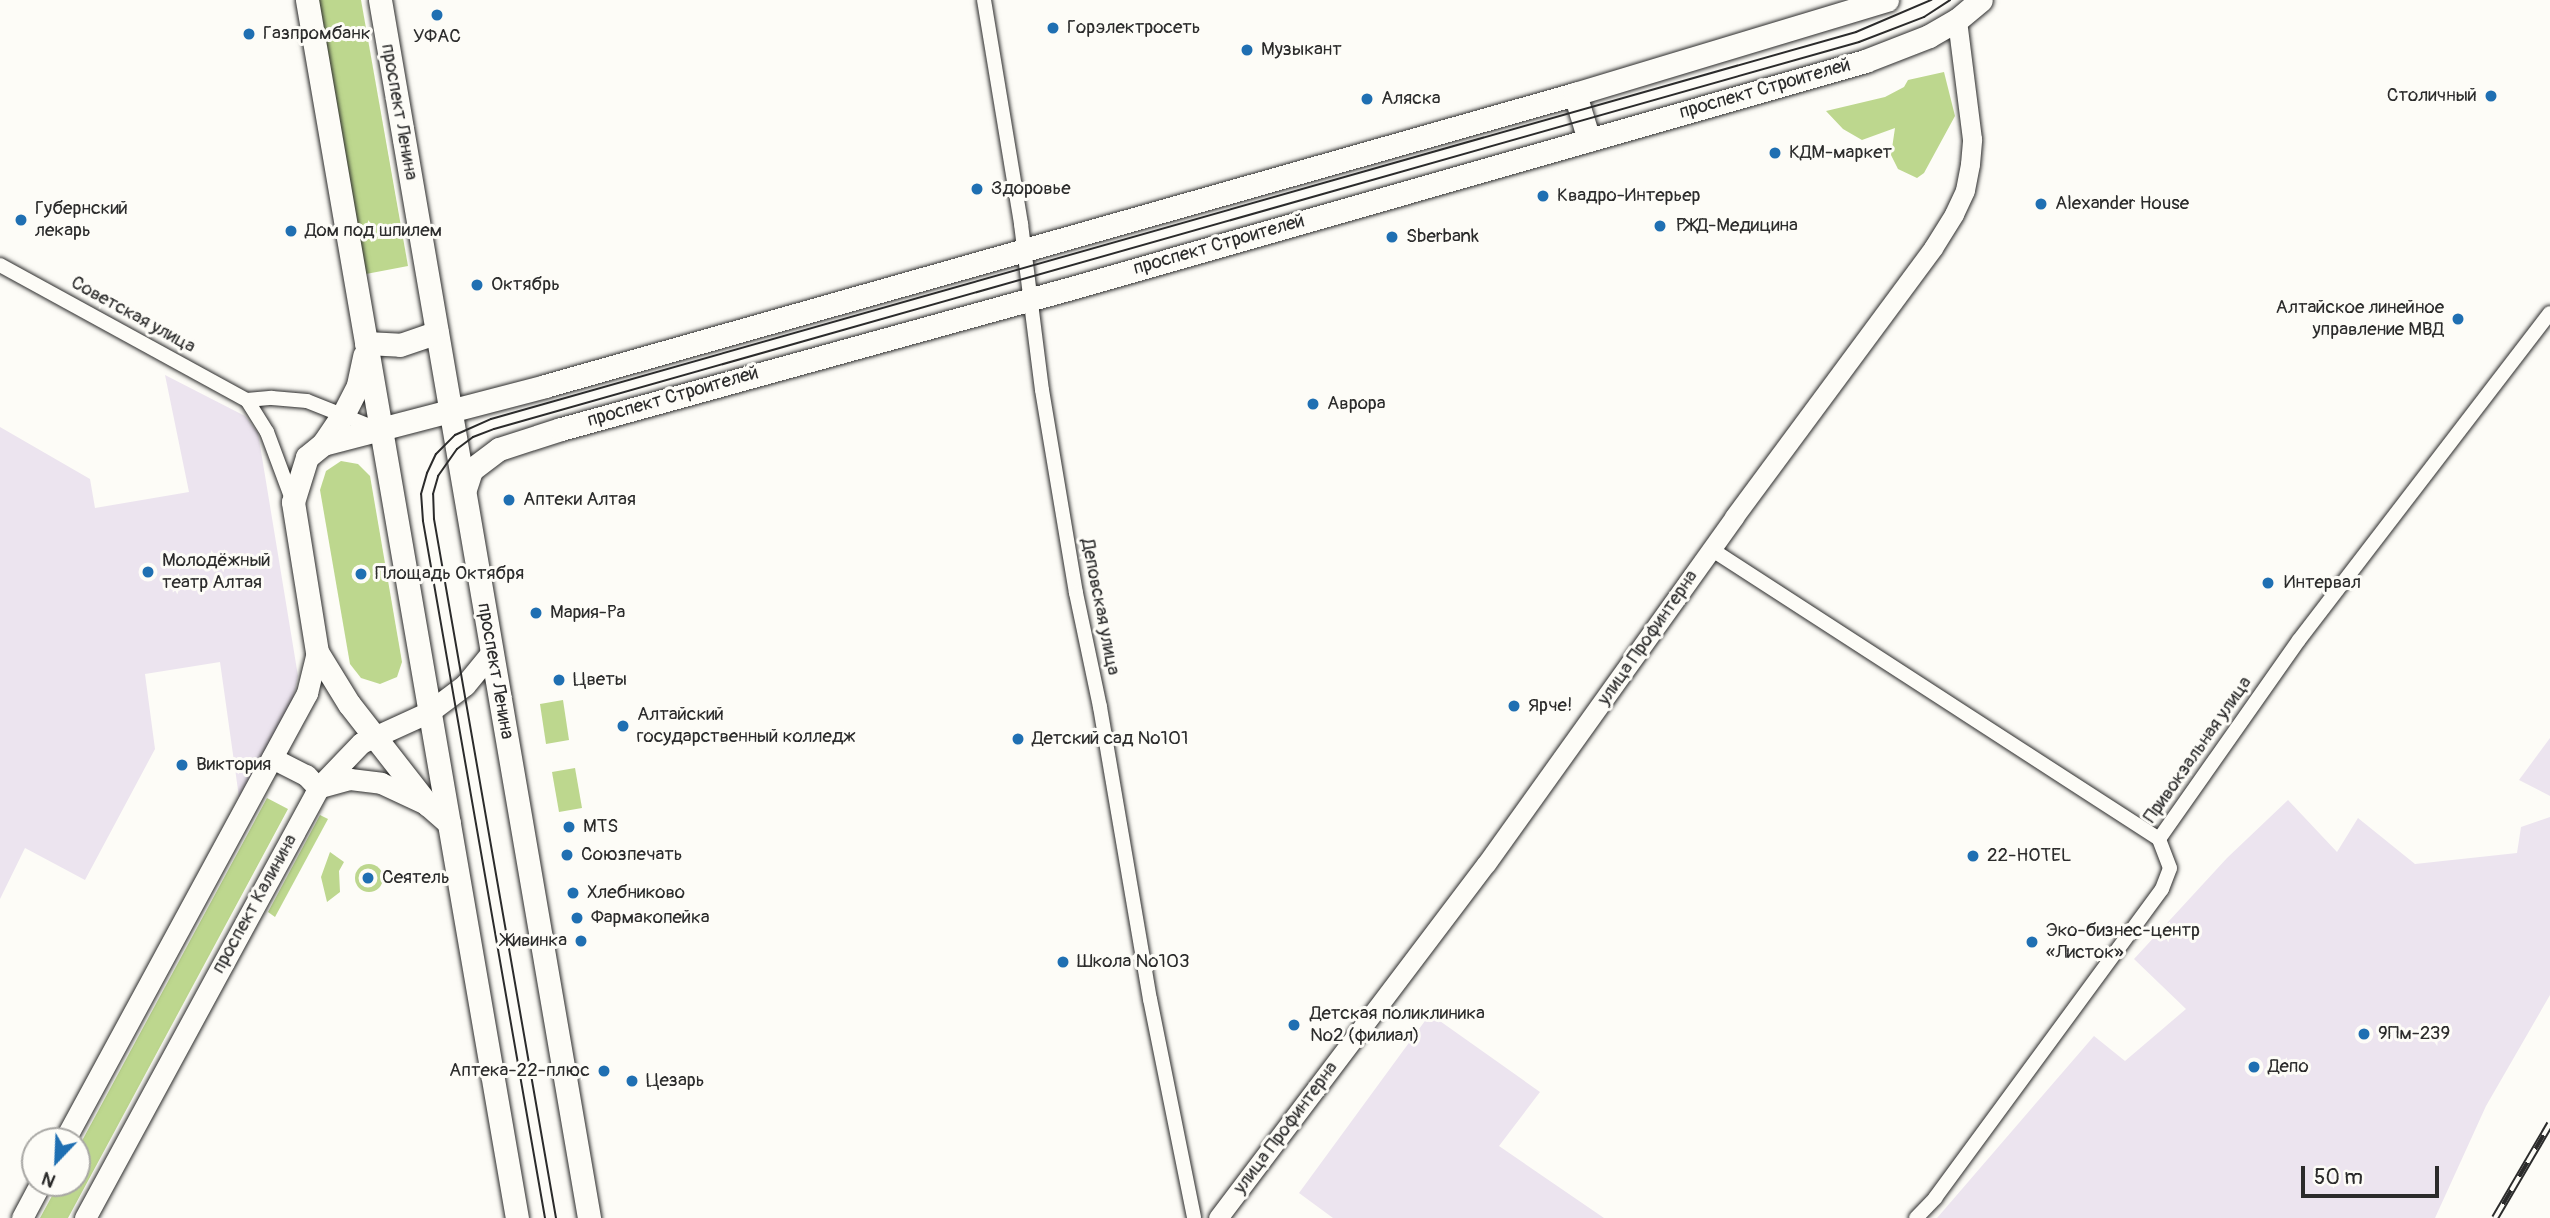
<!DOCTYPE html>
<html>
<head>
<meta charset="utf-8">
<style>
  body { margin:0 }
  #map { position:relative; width:2550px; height:1218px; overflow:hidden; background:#fdfcf7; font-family:Pangolin,sans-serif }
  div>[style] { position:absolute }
  .built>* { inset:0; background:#ece4ef }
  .green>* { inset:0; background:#bdd78e }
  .round { border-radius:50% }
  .roads { filter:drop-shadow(0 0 2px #2b2b2b) drop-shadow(0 0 2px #2b2b2b) }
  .minor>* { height:14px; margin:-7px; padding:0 7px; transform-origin:7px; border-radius:7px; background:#fdfcf7 }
  .tertiary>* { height:19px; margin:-9.5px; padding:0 9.5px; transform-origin:9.5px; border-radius:9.5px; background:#fdfcf7 }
  .secondary>* { height:21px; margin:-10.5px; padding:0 10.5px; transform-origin:10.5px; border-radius:10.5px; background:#fdfcf7 }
  .primary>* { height:23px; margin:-11.5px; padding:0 11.5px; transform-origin:11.5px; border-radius:11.5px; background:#fdfcf7 }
  .tram>* { height:2px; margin:-1px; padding:0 1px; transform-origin:1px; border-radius:1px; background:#2b2b2b }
  .rail>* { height:8px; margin-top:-4px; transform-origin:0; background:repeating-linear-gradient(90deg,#fdfcf7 0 16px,#2b2b2b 0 32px); box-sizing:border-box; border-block:2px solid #2b2b2b }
  .dots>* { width:19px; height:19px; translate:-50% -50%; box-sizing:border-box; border:4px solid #fdfcf7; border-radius:50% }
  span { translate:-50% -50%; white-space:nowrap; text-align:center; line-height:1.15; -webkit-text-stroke:6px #fdfcf7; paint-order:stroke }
  .poi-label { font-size:19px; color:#2b2b2b }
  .left { translate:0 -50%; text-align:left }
  .right { translate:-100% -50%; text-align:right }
  .street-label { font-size:19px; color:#2b2b2b }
  .north { position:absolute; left:21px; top:1127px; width:70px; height:70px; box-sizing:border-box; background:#fdfcf7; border:2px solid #a9a8a5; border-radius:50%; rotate:203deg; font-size:19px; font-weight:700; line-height:28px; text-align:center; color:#2b2b2b }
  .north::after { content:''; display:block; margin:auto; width:24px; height:32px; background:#1f6fb2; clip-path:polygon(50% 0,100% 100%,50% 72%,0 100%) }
  .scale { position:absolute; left:2301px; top:1166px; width:138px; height:32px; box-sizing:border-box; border:4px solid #2b2b2b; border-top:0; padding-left:9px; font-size:21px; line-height:24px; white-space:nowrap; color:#2b2b2b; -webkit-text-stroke:5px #fdfcf7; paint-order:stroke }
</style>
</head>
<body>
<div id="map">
  <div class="built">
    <div style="clip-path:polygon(165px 375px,245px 416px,258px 433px,298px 676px,293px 699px,239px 797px,220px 662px,145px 674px,155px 749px,85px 880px,25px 848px,0 899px,0 427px,90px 479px,95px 508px,189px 492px)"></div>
    <div style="clip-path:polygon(2550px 738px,2550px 796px,2519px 780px)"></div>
    <div style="clip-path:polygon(2288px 800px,2337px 852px,2358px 818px,2415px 864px,2517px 853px,2521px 827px,2550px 817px,2550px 995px,2486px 1106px,2435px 1218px,1937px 1218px,2094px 1036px,2125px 1061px,2186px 1009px,2134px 959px,2227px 858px)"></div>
    <div style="clip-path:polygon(1430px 1014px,1540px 1092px,1499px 1146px,1604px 1218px,1333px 1218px,1299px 1193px)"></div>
  </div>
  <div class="green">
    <div style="clip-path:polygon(318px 0,361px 0,408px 266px,366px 274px)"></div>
    <div style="clip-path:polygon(1944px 72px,1955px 116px,1924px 173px,1917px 178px,1898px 169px,1891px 155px,1895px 128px,1862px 140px,1843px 129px,1826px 111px,1885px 97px,1904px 87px,1908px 80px)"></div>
    <div style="clip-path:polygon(341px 461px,358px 464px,370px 476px,402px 662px,397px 677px,380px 684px,361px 678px,350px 664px,320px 490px,326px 471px)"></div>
    <div style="clip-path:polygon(563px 700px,569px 740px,546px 744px,540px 704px)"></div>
    <div style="clip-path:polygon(575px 768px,582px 808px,559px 812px,552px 772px)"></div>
    <div style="clip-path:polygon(267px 798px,288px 809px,68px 1218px,40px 1218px,59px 1183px,77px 1183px,77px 1150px)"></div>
    <div style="clip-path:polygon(320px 815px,328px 819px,275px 917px,268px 912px)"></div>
    <div style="clip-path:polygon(330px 852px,344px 862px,339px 871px,340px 892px,327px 902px,321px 877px)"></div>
    <div class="round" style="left:355px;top:864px;width:28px;height:28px"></div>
  </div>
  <div class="roads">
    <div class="minor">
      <div style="left:984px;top:0;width:227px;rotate:80.6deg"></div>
      <div style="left:1021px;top:224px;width:167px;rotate:82.8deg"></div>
      <div style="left:1042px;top:390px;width:206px;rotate:80.5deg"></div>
      <div style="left:1076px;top:593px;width:116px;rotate:78.1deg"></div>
      <div style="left:1100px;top:707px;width:296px;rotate:80.3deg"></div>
      <div style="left:1150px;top:999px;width:223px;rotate:78.6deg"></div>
      <div style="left:0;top:265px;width:281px;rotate:28.7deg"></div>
      <div style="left:247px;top:400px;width:38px;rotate:58deg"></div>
      <div style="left:267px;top:432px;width:75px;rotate:69.6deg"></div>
      <div style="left:247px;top:400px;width:25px;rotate:-5deg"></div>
      <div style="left:272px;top:398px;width:35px;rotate:5deg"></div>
      <div style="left:307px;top:401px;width:79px;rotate:21.7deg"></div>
      <div style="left:1711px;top:549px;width:534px;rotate:32.92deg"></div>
      <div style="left:2159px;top:839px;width:243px;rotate:-54.9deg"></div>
      <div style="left:2299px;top:640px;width:412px;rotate:-52.5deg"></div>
      <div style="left:1916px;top:1218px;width:28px;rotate:-46deg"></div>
      <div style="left:1935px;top:1198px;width:383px;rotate:-53.7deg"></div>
      <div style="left:2162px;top:889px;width:22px;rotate:-69deg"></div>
      <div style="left:2170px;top:868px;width:31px;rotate:-111deg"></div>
    </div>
    <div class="tertiary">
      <div style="left:1218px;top:1218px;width:444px;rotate:-52.9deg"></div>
      <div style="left:1486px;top:864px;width:427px;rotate:-54.4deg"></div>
      <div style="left:1734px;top:517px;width:335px;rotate:-53.5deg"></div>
      <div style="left:1933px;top:248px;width:40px;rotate:-58deg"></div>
      <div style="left:1954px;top:214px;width:26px;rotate:-65deg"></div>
      <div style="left:1965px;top:190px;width:26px;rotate:-79deg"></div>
      <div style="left:1970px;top:164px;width:25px;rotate:-85deg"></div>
      <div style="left:1972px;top:139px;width:120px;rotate:-97.2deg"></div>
    </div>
    <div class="secondary">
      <div style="left:272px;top:758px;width:38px;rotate:27deg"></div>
      <div style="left:306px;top:775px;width:18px;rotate:47deg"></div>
      <div style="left:320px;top:787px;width:31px;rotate:-15deg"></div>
      <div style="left:350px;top:779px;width:31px;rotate:7deg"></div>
      <div style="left:381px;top:783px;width:52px;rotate:25.1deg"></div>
      <div style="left:64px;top:1141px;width:510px;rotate:-61.52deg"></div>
      <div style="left:307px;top:693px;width:42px;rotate:-76.3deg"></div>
      <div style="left:22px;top:1218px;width:40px;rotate:-62deg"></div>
      <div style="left:85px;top:1218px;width:489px;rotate:-61.5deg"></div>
      <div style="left:318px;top:788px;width:62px;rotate:-46.3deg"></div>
      <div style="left:361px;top:743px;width:75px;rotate:-24.5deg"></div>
      <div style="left:429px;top:712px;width:45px;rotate:-36.9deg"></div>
      <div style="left:465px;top:685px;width:43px;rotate:-50.7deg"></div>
    </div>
    <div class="primary">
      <div style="left:307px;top:0;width:1236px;rotate:80.22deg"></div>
      <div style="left:380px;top:0;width:1236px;rotate:80.26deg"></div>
      <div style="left:1575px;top:94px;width:48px;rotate:73.1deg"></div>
      <div style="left:366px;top:343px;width:34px;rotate:3deg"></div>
      <div style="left:400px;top:345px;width:39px;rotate:-19deg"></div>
      <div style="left:323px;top:444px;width:37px;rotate:-56deg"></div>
      <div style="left:344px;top:413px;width:31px;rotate:-63deg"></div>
      <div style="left:358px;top:385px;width:30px;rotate:-78deg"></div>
      <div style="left:465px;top:489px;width:20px;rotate:-72deg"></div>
      <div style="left:471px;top:470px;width:35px;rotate:-37deg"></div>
      <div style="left:499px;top:449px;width:65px;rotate:-17.9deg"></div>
      <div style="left:561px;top:429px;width:526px;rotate:-15.44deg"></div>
      <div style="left:1068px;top:289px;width:829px;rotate:-15.96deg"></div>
      <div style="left:1865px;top:61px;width:69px;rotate:-21.3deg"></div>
      <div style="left:1929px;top:36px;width:32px;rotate:-30deg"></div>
      <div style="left:1957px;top:20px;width:31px;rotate:-40deg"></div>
      <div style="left:449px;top:823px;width:28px;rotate:-139deg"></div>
      <div style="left:428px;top:805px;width:128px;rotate:-128deg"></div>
      <div style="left:349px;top:704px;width:61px;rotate:-121.6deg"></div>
      <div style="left:317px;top:652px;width:152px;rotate:-99.1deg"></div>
      <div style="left:293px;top:502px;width:47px;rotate:-72.7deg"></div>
      <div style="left:307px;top:457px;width:21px;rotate:-39deg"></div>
      <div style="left:323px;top:444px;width:229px;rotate:-14.6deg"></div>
      <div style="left:545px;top:386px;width:1071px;rotate:-15.83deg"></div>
      <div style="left:1575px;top:94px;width:326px;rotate:-16.8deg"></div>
    </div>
  </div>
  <div class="tram">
    <div style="left:545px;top:1218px;width:708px;rotate:-99.93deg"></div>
    <div style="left:423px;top:521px;width:27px;rotate:-94deg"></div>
    <div style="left:421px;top:494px;width:22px;rotate:-74deg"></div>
    <div style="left:427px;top:473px;width:21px;rotate:-65deg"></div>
    <div style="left:436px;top:454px;width:27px;rotate:-45deg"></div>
    <div style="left:455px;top:435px;width:39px;rotate:-24deg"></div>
    <div style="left:491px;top:419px;width:1419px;rotate:-15.83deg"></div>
    <div style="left:1856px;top:32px;width:82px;rotate:-23.1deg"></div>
    <div style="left:556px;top:1218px;width:710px;rotate:-99.9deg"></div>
    <div style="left:434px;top:519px;width:25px;rotate:-92deg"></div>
    <div style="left:433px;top:494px;width:19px;rotate:-74deg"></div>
    <div style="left:438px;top:476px;width:33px;rotate:-55deg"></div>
    <div style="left:457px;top:449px;width:20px;rotate:-37deg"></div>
    <div style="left:473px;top:437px;width:22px;rotate:-21deg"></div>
    <div style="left:494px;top:429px;width:1419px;rotate:-15.83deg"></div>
    <div style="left:1859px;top:42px;width:70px;rotate:-21deg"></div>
    <div style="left:1924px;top:17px;width:31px;rotate:-33deg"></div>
  </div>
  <div class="rail">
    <div style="left:2495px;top:1218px;width:109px;rotate:-59.7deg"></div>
  </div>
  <div class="dots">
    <div style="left:437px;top:15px;background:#1f6fb2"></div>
    <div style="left:1053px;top:28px;background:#1f6fb2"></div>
    <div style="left:249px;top:34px;background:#1f6fb2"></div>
    <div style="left:1247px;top:50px;background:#1f6fb2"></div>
    <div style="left:2491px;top:96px;background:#1f6fb2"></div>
    <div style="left:1367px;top:99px;background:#1f6fb2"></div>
    <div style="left:1775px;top:153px;background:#1f6fb2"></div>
    <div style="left:977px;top:189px;background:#1f6fb2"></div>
    <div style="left:1543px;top:196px;background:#1f6fb2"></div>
    <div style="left:2041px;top:204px;background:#1f6fb2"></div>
    <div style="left:21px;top:220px;background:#1f6fb2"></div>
    <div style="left:1660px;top:226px;background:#1f6fb2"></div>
    <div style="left:291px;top:231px;background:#1f6fb2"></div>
    <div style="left:1392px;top:237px;background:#1f6fb2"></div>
    <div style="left:477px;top:285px;background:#1f6fb2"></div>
    <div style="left:2458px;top:319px;background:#1f6fb2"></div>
    <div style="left:1313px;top:404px;background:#1f6fb2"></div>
    <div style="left:509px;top:500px;background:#1f6fb2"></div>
    <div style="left:148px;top:572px;background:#1f6fb2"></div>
    <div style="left:361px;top:574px;background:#1f6fb2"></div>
    <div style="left:2268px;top:583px;background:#1f6fb2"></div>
    <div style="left:536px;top:613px;background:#1f6fb2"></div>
    <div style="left:559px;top:680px;background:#1f6fb2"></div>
    <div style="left:1514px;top:706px;background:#1f6fb2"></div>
    <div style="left:623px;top:726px;background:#1f6fb2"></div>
    <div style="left:1018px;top:739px;background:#1f6fb2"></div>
    <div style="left:182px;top:765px;background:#1f6fb2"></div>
    <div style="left:569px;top:827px;background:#1f6fb2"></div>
    <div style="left:567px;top:855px;background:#1f6fb2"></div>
    <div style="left:1973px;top:856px;background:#1f6fb2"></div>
    <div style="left:368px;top:878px;background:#1f6fb2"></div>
    <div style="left:573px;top:893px;background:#1f6fb2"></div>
    <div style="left:577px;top:918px;background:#1f6fb2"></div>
    <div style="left:581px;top:941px;background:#1f6fb2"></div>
    <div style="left:2032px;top:942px;background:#1f6fb2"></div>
    <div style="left:1063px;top:962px;background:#1f6fb2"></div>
    <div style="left:1294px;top:1025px;background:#1f6fb2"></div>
    <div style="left:2364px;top:1034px;background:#1f6fb2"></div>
    <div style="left:2254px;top:1067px;background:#1f6fb2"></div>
    <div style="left:604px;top:1071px;background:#1f6fb2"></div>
    <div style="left:632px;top:1081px;background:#1f6fb2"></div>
  </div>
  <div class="poi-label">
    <span class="left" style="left:1067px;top:28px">Горэлектросеть</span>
    <span class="left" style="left:263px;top:34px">Газпромбанк</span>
    <span style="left:437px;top:37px">УФАС</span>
    <span class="left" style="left:1261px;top:50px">Музыкант</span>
    <span class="right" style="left:2477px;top:96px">Столичный</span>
    <span class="left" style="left:1381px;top:99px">Аляска</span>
    <span class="left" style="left:1789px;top:153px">КДМ-маркет</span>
    <span class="left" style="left:991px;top:189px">Здоровье</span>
    <span class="left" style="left:1557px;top:196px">Квадро-Интерьер</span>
    <span class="left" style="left:2055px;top:204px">Alexander House</span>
    <span class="left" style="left:35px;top:220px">Губернский<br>лекарь</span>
    <span class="left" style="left:1676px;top:226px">РЖД-Медицина</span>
    <span class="left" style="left:305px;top:231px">Дом под шпилем</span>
    <span class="left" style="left:1406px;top:237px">Sberbank</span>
    <span class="left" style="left:491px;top:285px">Октябрь</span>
    <span class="right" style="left:2444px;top:319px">Алтайское линейное<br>управление МВД</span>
    <span class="left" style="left:1327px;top:404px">Аврора</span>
    <span class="left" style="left:523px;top:500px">Аптеки Алтая</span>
    <span class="left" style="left:162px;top:572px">Молодёжный<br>театр Алтая</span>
    <span class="left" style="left:375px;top:574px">Площадь Октября</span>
    <span class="left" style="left:2284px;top:583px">Интервал</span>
    <span class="left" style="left:550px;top:613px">Мария-Ра</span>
    <span class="left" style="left:573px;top:680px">Цветы</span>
    <span class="left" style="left:1528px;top:706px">Ярче!</span>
    <span class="left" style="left:637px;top:726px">Алтайский<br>государственный колледж</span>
    <span class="left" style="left:1032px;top:739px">Детский сад №101</span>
    <span class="left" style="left:196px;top:765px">Виктория</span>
    <span class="left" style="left:583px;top:827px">MTS</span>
    <span class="left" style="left:581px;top:855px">Союзпечать</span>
    <span class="left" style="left:1987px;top:856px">22-HOTEL</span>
    <span class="left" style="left:382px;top:878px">Сеятель</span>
    <span class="left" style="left:587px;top:893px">Хлебниково</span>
    <span class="left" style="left:591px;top:918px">Фармакопейка</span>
    <span class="left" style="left:2046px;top:942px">Эко-бизнес-центр<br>«Листок»</span>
    <span class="right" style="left:567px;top:941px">Живинка</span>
    <span class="left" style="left:1077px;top:962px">Школа №103</span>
    <span class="left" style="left:1310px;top:1025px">Детская поликлиника<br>№2 (филиал)</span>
    <span class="left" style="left:2378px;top:1034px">9Пм-239</span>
    <span class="left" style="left:2268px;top:1067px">Депо</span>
    <span class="right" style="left:590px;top:1071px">Аптека-22-плюс</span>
    <span class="left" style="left:646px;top:1081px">Цезарь</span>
  </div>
  <div class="street-label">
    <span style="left:1765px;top:89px;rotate:-16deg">проспект Строителей</span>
    <span style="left:399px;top:112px;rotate:80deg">проспект Ленина</span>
    <span style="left:1219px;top:245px;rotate:-16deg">проспект Строителей</span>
    <span style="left:133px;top:315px;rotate:29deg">Советская улица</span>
    <span style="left:673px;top:397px;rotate:-16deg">проспект Строителей</span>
    <span style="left:1100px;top:607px;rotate:79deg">Деповская улица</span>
    <span style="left:1648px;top:638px;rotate:-55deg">улица Профинтерна</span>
    <span style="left:495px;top:671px;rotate:80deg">проспект Ленина</span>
    <span style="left:2198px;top:750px;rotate:-55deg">Привокзальная улица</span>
    <span style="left:255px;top:904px;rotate:-61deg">проспект Калинина</span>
    <span style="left:1286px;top:1128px;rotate:-53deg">улица Профинтерна</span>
  </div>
  <div class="north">N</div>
  <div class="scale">50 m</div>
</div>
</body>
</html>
